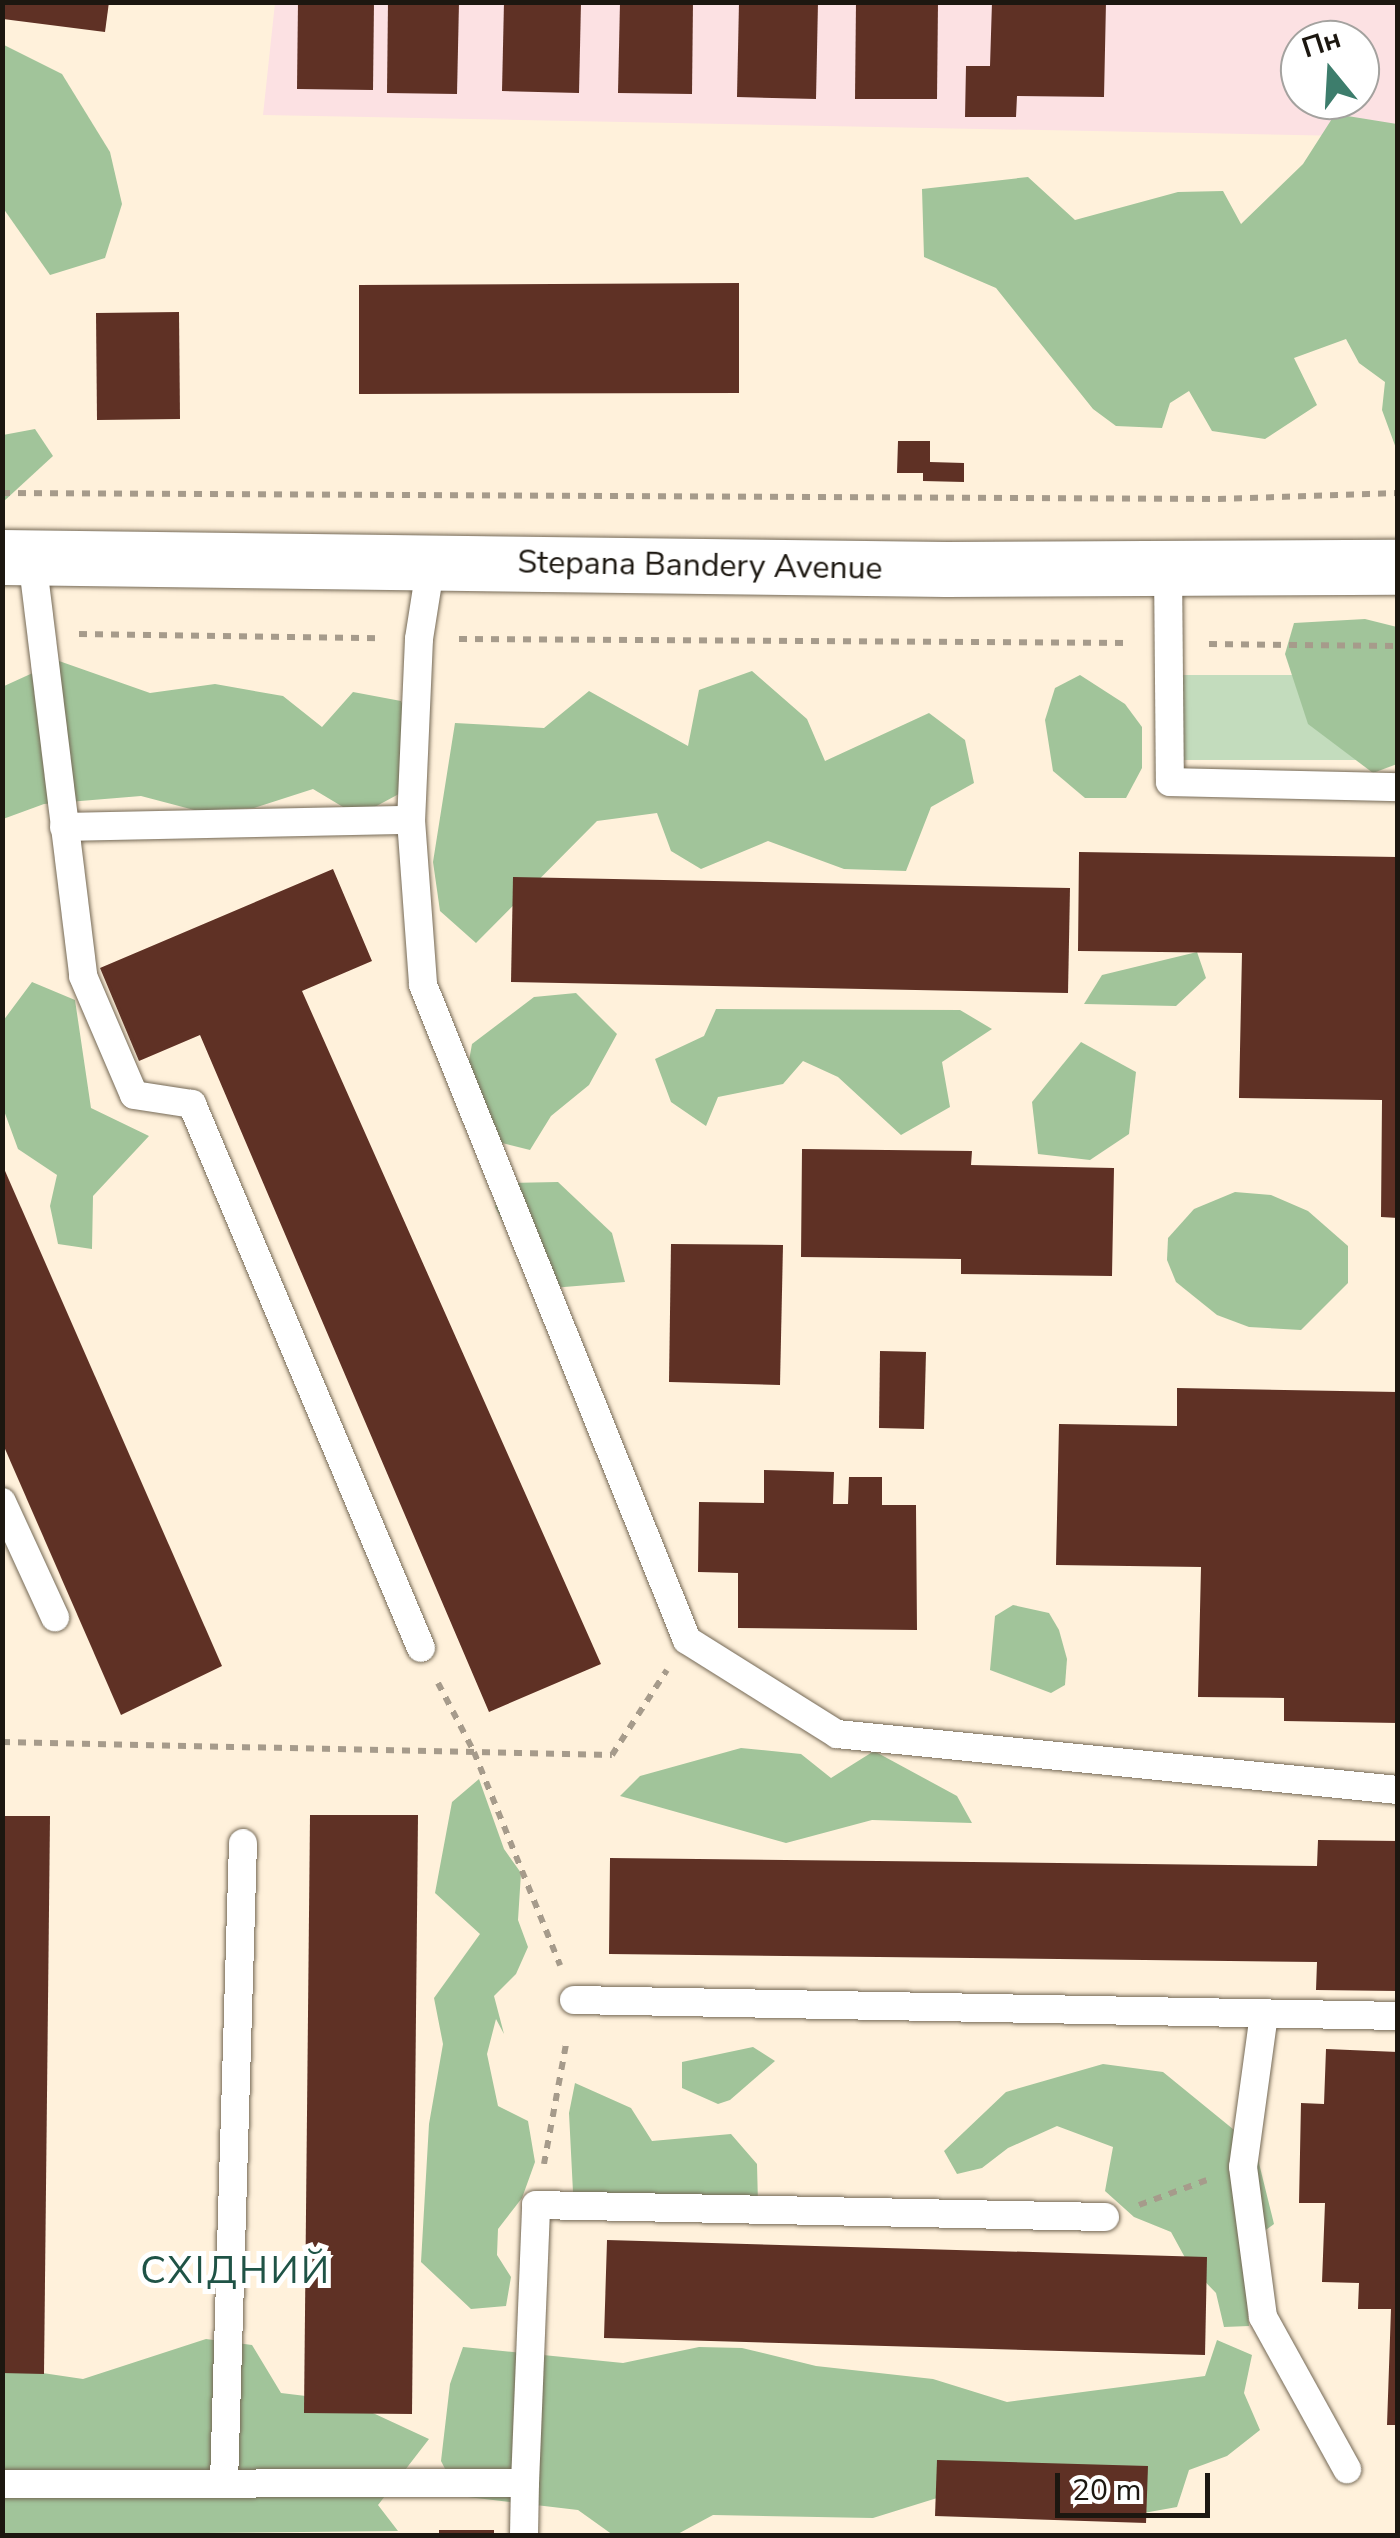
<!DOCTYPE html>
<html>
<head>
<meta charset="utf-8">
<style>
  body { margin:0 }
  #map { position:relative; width:1400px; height:2538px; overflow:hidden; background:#fff1db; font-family:"Nunito Sans",sans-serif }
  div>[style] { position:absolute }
  .industrial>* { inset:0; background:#fce1e3 }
  .green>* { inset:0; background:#c3dcbd }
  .forest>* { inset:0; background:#a1c49a }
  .building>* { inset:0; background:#5f3125 }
  .path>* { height:6px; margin-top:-3px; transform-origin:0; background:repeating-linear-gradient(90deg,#a69b8b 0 8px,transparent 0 16px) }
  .roads { filter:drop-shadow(0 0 2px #756956) drop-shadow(0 0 2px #756956) }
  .service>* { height:28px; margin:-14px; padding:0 14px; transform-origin:14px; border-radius:14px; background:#fff }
  .primary>* { height:55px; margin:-27.5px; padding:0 27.5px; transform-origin:27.5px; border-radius:27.5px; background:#fff }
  span { translate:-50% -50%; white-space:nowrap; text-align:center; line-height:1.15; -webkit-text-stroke:10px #fff; paint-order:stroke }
  .street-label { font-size:32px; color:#1c1710 }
  .quarter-label { font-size:38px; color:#1f5346; letter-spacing:2.5px }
  .frame { position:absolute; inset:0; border:5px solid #1c1710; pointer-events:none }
  .north { position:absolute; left:1280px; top:20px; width:100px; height:100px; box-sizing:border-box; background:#fff; border:2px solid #a4a29f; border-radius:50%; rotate:342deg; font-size:28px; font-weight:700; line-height:40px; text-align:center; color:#1c1710 }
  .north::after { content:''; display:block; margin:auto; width:35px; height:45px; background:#3d7d6c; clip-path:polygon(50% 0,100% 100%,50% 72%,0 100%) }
  .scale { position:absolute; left:1055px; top:2473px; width:155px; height:45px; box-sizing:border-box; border:5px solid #1c1710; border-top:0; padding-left:12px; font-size:30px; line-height:35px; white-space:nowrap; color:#1c1710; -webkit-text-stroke:8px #fff; paint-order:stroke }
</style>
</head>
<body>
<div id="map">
  <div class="industrial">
    <div style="clip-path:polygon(evenodd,275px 3px,1397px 3px,1397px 137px,263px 115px,275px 3px,1300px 40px,1360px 40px,1360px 100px,1300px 100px,1300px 40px)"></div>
  </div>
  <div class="green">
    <div style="clip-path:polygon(1179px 675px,1397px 675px,1397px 760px,1179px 760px)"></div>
  </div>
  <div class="forest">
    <div style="clip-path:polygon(2px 44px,62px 74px,110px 152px,122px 204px,105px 258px,50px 275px,3px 208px)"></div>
    <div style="clip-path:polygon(1335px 114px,1397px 124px,1397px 451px,1382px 410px,1385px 382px,1359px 363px,1346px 339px,1294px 358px,1317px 405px,1265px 439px,1212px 431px,1189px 391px,1170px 403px,1162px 428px,1116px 426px,1093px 409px,996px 288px,924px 257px,922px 189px,1028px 177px,1075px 220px,1178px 192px,1223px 191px,1241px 224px,1303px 164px)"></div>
    <div style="clip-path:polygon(35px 429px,53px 456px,3px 502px,3px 435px)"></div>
    <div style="clip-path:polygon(1365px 619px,1397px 627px,1397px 764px,1373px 773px,1308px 724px,1285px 654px,1294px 623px)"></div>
    <div style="clip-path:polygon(59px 661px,150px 693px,215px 684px,283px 696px,322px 727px,353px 692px,401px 701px,417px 741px,410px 788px,358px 816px,313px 789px,254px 808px,198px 811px,141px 796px,44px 804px,3px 819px,2px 687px)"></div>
    <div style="clip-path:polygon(752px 671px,807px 719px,825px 761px,929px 713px,965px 740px,974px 783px,931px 807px,906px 871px,844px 869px,768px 841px,701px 869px,671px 851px,657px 813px,597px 821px,476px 943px,440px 911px,433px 862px,455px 723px,544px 728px,589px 691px,688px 746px,699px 690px)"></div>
    <div style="clip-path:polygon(1080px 675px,1125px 704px,1142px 727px,1142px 768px,1126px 798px,1085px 798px,1053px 771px,1045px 720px,1055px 688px)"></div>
    <div style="clip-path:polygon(1197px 952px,1206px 978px,1176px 1006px,1084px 1004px,1102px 975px)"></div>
    <div style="clip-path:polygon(32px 982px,75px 1000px,91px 1108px,149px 1136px,93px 1196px,92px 1249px,58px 1244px,50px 1206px,57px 1175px,18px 1149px,3px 1108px,3px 1021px)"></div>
    <div style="clip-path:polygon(576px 993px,617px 1034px,589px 1085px,551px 1116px,530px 1150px,478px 1137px,462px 1099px,472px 1044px,534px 997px)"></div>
    <div style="clip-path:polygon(716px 1009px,960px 1010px,992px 1029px,942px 1062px,950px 1107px,901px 1135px,838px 1077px,803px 1061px,783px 1084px,718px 1097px,706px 1126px,671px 1102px,655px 1059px,704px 1036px)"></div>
    <div style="clip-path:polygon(1081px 1042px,1136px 1072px,1129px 1134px,1090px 1160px,1038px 1154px,1032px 1102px)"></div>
    <div style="clip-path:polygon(558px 1182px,612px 1233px,625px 1282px,540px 1289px,495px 1207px,504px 1183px)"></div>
    <div style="clip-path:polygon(1235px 1192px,1271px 1195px,1308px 1211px,1348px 1246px,1348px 1283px,1301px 1330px,1249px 1327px,1217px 1315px,1176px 1282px,1167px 1260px,1168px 1238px,1194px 1209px)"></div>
    <div style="clip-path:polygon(1013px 1605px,1049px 1613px,1059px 1630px,1067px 1659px,1065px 1685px,1051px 1693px,990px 1670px,995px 1616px)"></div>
    <div style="clip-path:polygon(741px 1748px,801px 1754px,831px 1778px,874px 1751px,957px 1796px,972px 1823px,872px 1820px,786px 1843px,620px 1796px,640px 1776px)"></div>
    <div style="clip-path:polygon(479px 1779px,504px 1849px,521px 1873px,518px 1920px,528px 1947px,516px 1974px,494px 1996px,504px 2034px,496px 2019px,487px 2054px,498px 2106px,528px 2121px,535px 2162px,522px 2198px,498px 2229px,497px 2255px,511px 2277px,506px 2306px,471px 2309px,421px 2262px,429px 2124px,443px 2044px,434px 1998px,480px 1934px,435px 1893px,452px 1802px)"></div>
    <div style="clip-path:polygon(753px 2047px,775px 2061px,730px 2100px,718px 2104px,682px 2088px,682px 2062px)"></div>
    <div style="clip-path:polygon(1103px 2064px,1163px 2072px,1255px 2147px,1274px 2224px,1242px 2247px,1249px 2326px,1224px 2327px,1216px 2293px,1189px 2265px,1171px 2232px,1134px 2217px,1105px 2191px,1113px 2147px,1057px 2126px,1008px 2148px,982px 2168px,957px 2174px,944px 2151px,1006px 2092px)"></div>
    <div style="clip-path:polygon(575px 2083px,631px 2108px,652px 2141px,731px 2134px,757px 2164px,758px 2204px,574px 2212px,569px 2113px)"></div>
    <div style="clip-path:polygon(206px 2339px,252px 2345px,281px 2393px,347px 2401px,429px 2439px,378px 2505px,398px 2531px,3px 2535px,2px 2367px,83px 2379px)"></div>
    <div style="clip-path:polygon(1217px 2340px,1252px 2355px,1244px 2393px,1260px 2430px,1227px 2456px,1189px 2470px,1177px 2507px,1138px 2514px,950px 2494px,873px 2518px,713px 2515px,674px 2536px,613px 2535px,578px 2510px,459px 2496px,441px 2461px,450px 2384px,463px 2347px,623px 2363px,699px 2347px,742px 2348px,816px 2366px,933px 2379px,1007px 2402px,1205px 2376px)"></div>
  </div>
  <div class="building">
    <div style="clip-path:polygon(5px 2px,109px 2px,105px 32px,3px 19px)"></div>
    <div style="clip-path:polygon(298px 2px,374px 2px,373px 90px,297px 89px)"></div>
    <div style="clip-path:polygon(388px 2px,459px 2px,457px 94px,387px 93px)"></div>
    <div style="clip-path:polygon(504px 2px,581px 2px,579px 93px,502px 91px)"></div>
    <div style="clip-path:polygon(620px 2px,693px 2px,692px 94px,618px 93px)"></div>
    <div style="clip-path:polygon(739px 2px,818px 2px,816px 99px,737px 97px)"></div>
    <div style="clip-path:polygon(856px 2px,938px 2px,937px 99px,855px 99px)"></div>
    <div style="clip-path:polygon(992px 2px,1106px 2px,1104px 97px,1017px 96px,1016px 117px,965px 117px,966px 66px,990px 66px)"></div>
    <div style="clip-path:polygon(739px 283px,739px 393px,359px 394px,359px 285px)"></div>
    <div style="clip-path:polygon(179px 312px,180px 419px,97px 420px,96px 313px)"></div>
    <div style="clip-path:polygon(898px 441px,930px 441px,930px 462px,964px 463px,964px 482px,923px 481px,923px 473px,897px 473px)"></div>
    <div style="clip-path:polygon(1079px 852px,1398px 857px,1398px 1218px,1381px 1217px,1382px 1100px,1239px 1098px,1242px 953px,1078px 951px)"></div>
    <div style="clip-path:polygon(333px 869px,372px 961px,302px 991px,601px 1664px,489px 1712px,200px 1035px,139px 1061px,100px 968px)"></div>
    <div style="clip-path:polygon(513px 877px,1070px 888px,1068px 993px,511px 982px)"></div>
    <div style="clip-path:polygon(802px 1149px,972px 1151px,971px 1165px,1114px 1168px,1112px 1276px,961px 1274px,961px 1259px,801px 1257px)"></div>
    <div style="clip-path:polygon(2px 1164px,222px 1666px,121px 1715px,2px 1442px)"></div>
    <div style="clip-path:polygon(671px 1244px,783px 1245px,780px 1385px,669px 1382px)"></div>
    <div style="clip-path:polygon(880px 1351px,926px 1352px,924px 1429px,879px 1428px)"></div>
    <div style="clip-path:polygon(1177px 1388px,1398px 1392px,1398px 1723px,1284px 1721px,1284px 1698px,1198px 1697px,1201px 1567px,1056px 1565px,1059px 1424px,1177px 1426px)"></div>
    <div style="clip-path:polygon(764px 1470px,834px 1472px,833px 1504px,848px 1504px,849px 1477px,882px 1477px,882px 1505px,916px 1505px,917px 1630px,738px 1628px,738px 1573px,698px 1572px,699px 1502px,764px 1503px)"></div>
    <div style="clip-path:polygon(310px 1815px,418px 1815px,412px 2414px,304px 2413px)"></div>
    <div style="clip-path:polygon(2px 1816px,50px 1816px,44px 2374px,2px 2373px)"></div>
    <div style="clip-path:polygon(1318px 1840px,1398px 1841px,1398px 1991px,1316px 1990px,1317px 1962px,609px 1954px,610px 1858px,1317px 1866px)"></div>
    <div style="clip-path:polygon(1326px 2049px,1398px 2052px,1398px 2425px,1387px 2425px,1391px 2309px,1358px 2309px,1359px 2283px,1322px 2282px,1325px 2203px,1299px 2203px,1301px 2103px,1324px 2104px)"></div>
    <div style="clip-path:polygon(607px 2240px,1207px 2257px,1205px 2355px,604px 2338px)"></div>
    <div style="clip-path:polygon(937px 2460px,1148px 2466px,1146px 2523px,935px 2516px)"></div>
    <div style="clip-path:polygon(439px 2530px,494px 2530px,494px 2536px,439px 2536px)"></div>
  </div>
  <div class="path">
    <div style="left:2px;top:493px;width:1216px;rotate:0.28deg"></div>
    <div style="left:1218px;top:499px;width:180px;rotate:-1.9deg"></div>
    <div style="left:79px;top:634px;width:302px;rotate:0.8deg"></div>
    <div style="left:459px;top:639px;width:672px;rotate:0.34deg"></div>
    <div style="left:1209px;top:644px;width:189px;rotate:0.6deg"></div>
    <div style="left:438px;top:1683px;width:78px;rotate:62.4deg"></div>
    <div style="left:474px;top:1752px;width:230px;rotate:68deg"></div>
    <div style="left:2px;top:1742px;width:610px;rotate:1.22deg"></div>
    <div style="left:612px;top:1755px;width:101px;rotate:-57.1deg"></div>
    <div style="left:544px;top:2164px;width:127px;rotate:-79.6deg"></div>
    <div style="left:1139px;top:2205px;width:72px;rotate:-20.2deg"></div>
  </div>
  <div class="roads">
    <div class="service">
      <div style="left:32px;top:558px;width:421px;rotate:83deg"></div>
      <div style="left:83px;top:976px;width:129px;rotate:66.8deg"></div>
      <div style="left:134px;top:1095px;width:59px;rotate:8.8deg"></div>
      <div style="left:192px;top:1104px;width:590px;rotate:67.17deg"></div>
      <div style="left:431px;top:563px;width:77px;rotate:99deg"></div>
      <div style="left:419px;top:639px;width:181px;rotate:92.5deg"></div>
      <div style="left:411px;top:820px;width:165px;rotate:85.8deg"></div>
      <div style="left:423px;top:985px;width:706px;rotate:68.05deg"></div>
      <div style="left:687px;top:1640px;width:177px;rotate:32.1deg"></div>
      <div style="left:837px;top:1734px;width:564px;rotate:5.7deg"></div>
      <div style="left:1168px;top:566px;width:216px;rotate:89.5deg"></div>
      <div style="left:1170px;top:782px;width:228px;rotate:1.3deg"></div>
      <div style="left:64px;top:827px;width:347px;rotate:-1.2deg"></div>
      <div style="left:2px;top:1502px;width:127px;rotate:65.3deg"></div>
      <div style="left:574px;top:2000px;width:824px;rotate:1.11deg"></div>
      <div style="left:1264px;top:2014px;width:154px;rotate:97.8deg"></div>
      <div style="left:1243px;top:2167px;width:151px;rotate:82.4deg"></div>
      <div style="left:1263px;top:2317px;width:174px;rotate:61.1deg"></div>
      <div style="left:224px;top:2483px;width:640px;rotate:-88.3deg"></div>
      <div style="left:525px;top:2483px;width:278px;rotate:-87.7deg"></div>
      <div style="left:536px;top:2205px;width:569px;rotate:1.21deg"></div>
      <div style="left:2px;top:2484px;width:523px;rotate:-0.11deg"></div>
      <div style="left:525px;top:2483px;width:53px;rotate:91.1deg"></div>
    </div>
    <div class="primary">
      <div style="left:2px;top:557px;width:944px;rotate:0.73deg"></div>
      <div style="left:946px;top:569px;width:452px;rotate:-0.3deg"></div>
    </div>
  </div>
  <div class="street-label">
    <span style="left:700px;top:566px;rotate:1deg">Stepana Bandery Avenue</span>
  </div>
  <div class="quarter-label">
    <span style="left:236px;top:2271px">СХІДНИЙ</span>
  </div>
  <div class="frame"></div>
  <div class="north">Пн</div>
  <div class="scale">20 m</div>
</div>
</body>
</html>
